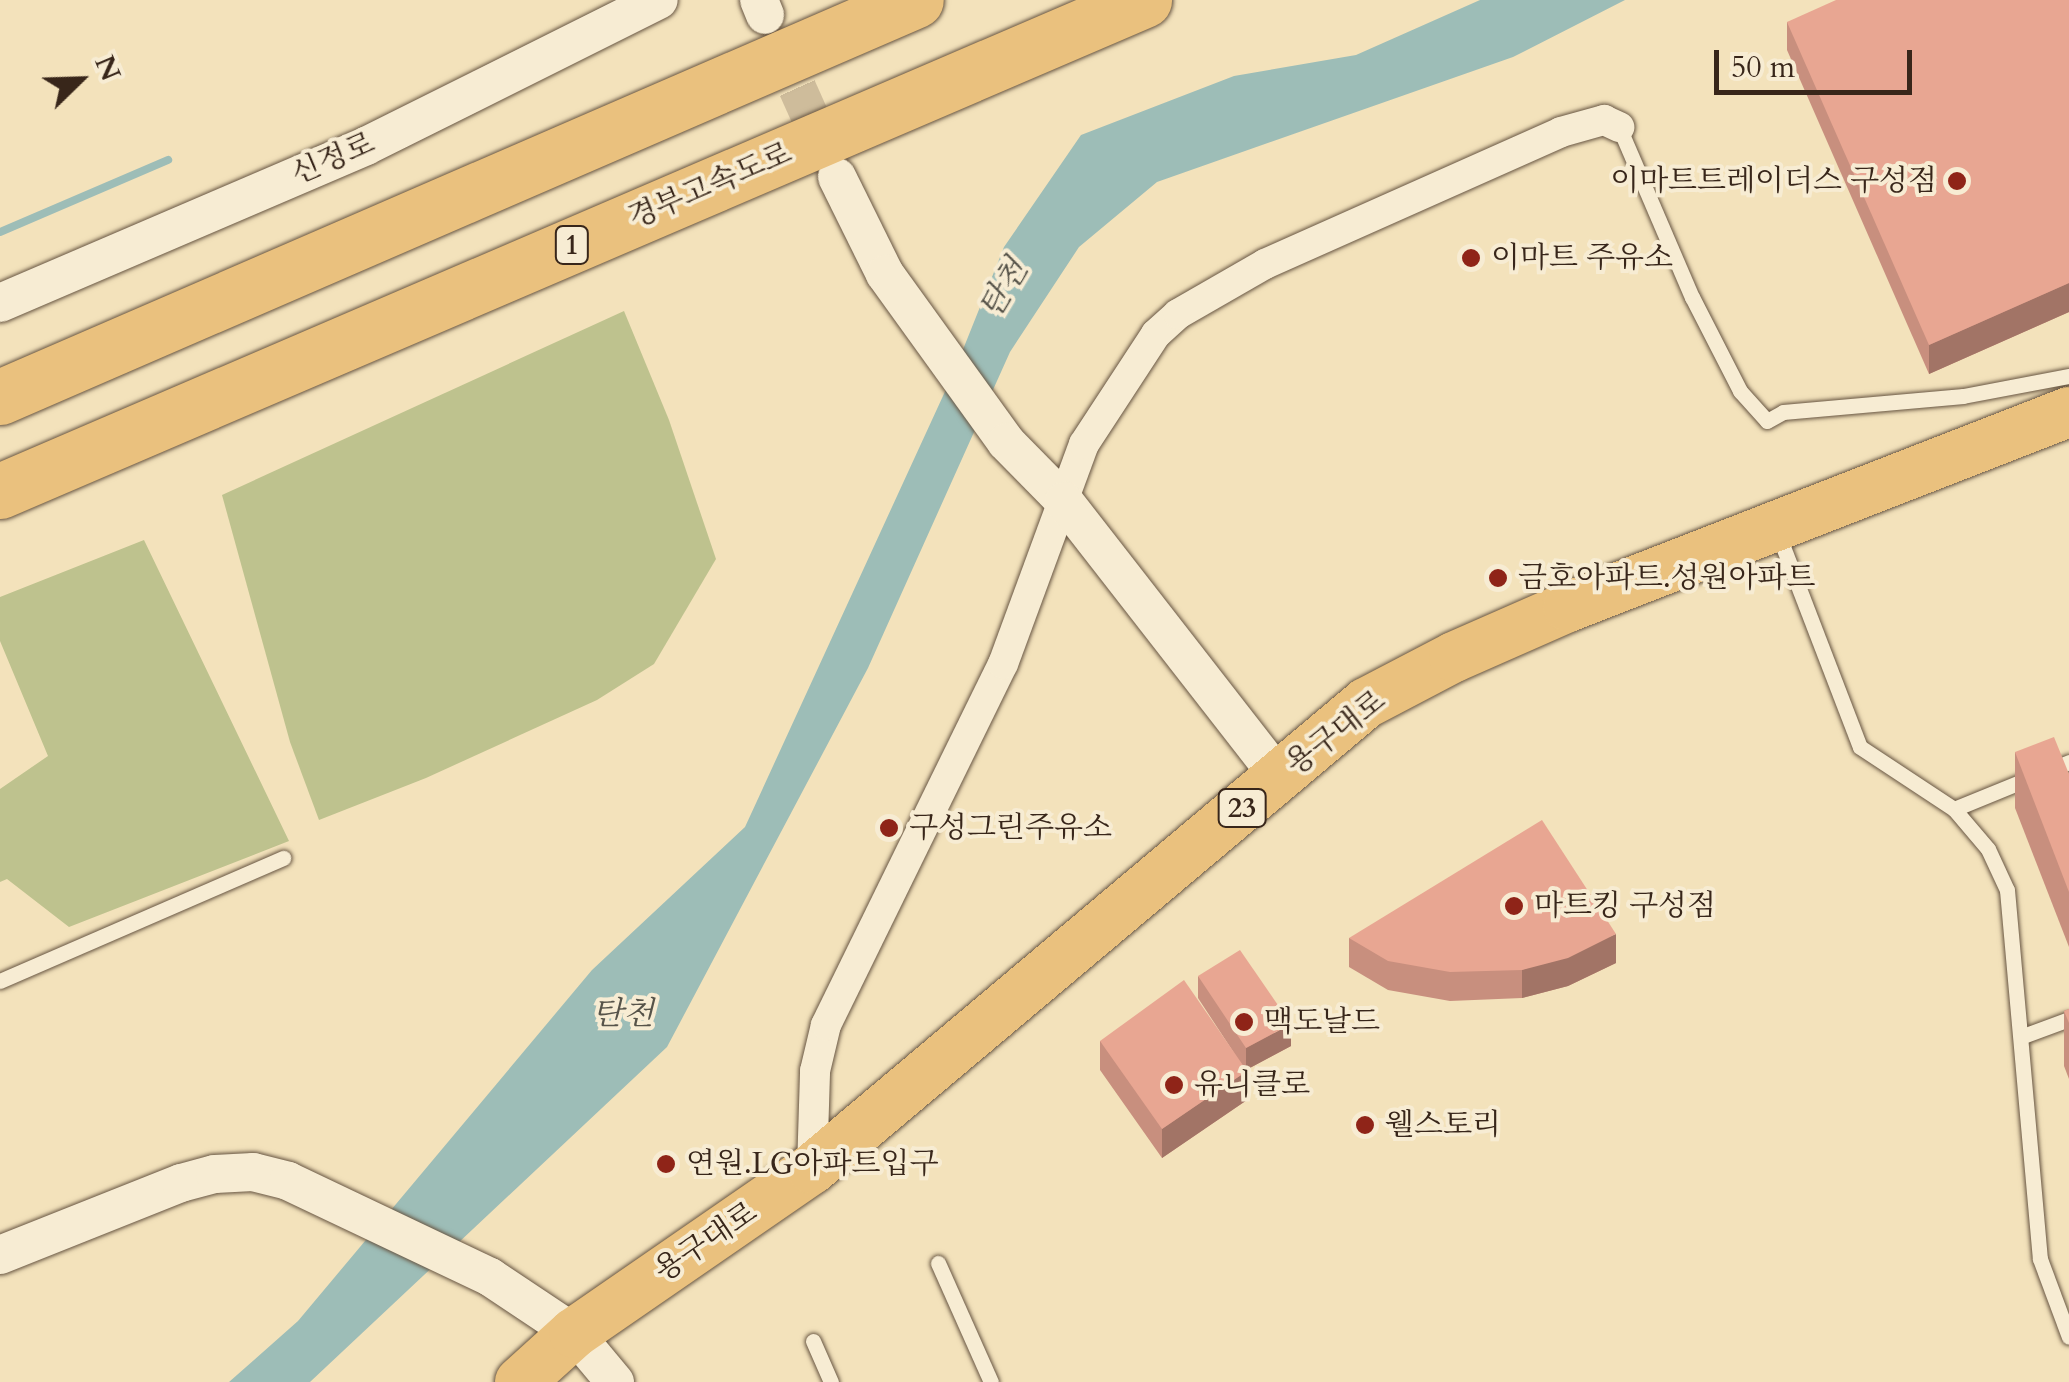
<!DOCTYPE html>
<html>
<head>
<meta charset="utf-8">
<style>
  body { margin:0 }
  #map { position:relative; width:2069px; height:1382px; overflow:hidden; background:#f3e2bb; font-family:Cardo,"Noto Serif KR",serif }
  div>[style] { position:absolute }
  .green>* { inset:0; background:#bec28e }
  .water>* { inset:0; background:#9dbdb7 }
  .stream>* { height:8px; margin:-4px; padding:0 4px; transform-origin:4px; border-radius:4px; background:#9dbdb7 }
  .tertiary-tunnel>* { height:38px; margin-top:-19px; transform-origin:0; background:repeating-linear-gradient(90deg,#cebc9b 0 38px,transparent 0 57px) }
  .roads { filter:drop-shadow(0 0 2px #675542) drop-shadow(0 0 2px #675542) }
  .service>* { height:15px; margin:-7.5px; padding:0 7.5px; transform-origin:7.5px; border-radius:7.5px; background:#f7ecd3 }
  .minor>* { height:30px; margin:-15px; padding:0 15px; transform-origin:15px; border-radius:15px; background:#f7ecd3 }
  .tertiary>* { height:38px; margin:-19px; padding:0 19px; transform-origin:19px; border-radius:19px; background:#f7ecd3 }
  .primary>* { height:50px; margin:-25px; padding:0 25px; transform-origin:25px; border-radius:25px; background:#eac17e }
  .motorway>* { height:55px; margin:-27.5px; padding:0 27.5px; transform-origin:27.5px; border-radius:27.5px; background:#eac17e }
  .wall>* { inset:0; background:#c88f7e }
  .shaded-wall>* { inset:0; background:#a27466 }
  .building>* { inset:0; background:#e8a692 }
  .dots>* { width:28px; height:28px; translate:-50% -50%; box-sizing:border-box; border:5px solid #f7ecd3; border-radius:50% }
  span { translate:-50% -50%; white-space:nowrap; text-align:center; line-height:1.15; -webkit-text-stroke:8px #f7ecd3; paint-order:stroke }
  .shield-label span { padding:2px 8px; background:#f7ecd3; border:2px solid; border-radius:8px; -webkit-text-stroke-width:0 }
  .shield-label { font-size:28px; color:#38261a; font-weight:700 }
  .street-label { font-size:30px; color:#38261a }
  .poi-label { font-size:30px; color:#38261a }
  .right { translate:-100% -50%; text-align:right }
  .left { translate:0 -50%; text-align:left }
  .water-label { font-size:32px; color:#565349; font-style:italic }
  .north { position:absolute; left:30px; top:30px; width:100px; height:100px; -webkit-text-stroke:8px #f7ecd3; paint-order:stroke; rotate:67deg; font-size:28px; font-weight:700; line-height:40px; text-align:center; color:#38261a }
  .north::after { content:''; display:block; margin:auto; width:35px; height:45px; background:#38261a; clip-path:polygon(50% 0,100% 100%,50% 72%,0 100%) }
  .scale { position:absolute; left:1714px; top:50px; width:198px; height:45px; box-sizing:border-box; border:5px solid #38261a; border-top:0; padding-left:12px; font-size:30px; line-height:35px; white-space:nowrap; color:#38261a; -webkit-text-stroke:8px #f7ecd3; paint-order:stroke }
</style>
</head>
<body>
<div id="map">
  <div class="green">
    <div style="clip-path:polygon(624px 311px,669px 420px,716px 559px,654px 664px,597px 700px,426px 778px,319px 820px,290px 742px,222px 495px)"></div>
    <div style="clip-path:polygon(144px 540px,289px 841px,69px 927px,7px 879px,0 882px,0 789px,48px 756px,0 641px,0 597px)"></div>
  </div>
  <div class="water">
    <div style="clip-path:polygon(1480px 0,1625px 0,1513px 57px,1157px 182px,1079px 247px,1010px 352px,868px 668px,667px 1047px,310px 1382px,229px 1382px,298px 1321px,592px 970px,745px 827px,954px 372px,1004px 247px,1081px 135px,1234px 76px,1356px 55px)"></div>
  </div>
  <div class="stream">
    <div style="left:0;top:232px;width:183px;rotate:-23.2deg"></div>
  </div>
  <div class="tertiary-tunnel">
    <div style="left:774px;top:36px;width:135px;rotate:65.9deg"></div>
  </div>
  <div class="roads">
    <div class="service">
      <div style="left:1619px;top:127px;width:185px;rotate:66.8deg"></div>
      <div style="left:1692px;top:297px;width:106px;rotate:62.9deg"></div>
      <div style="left:1740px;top:391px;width:40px;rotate:48deg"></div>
      <div style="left:1767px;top:421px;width:18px;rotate:-29deg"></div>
      <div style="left:1783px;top:412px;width:181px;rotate:-5.1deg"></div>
      <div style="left:1963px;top:396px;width:108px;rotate:-10.7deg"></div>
      <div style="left:1777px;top:531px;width:231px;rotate:69deg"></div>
      <div style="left:1860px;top:747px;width:113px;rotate:33.4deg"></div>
      <div style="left:1954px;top:809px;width:52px;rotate:49.6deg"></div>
      <div style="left:1988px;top:849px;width:45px;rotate:65.1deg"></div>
      <div style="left:2007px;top:890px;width:370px;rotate:84.9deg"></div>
      <div style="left:2040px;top:1259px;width:83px;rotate:69.6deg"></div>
      <div style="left:1954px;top:809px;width:124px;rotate:-22.2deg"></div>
      <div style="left:0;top:981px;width:309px;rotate:-23.5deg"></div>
      <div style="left:2023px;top:1036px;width:49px;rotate:-20.3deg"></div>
      <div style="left:938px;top:1263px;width:130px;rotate:66deg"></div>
      <div style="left:813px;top:1341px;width:45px;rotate:66.3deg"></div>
    </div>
    <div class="minor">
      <div style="left:812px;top:1169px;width:98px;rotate:-88.2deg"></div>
      <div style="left:815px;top:1071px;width:47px;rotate:-76.6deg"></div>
      <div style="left:826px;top:1025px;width:402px;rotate:-63.9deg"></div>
      <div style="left:1003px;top:664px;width:234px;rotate:-69.8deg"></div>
      <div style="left:1084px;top:444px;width:131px;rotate:-56.8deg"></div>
      <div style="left:1156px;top:334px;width:30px;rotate:-42deg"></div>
      <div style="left:1178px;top:314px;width:100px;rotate:-29.9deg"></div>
      <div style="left:1265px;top:264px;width:324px;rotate:-24deg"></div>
      <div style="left:1561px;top:132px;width:45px;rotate:-15.6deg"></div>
      <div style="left:1604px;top:120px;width:17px;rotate:25deg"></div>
    </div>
    <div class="tertiary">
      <div style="left:759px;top:0;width:16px;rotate:68deg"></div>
      <div style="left:837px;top:177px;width:108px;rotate:63.7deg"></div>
      <div style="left:885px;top:274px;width:207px;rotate:54.2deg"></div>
      <div style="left:1006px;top:442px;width:83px;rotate:45.5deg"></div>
      <div style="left:1064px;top:501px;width:350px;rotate:52.1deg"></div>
      <div style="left:0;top:303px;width:398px;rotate:-23.2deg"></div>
      <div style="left:366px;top:146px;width:327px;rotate:-26.5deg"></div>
      <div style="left:0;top:1255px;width:195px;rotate:-21.7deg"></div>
      <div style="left:181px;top:1183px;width:35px;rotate:-15deg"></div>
      <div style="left:215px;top:1174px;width:38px;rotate:-3deg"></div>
      <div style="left:253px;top:1172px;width:36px;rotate:14deg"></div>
      <div style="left:288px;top:1181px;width:224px;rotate:25.4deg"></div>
      <div style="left:490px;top:1277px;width:101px;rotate:33.7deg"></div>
      <div style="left:574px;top:1333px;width:64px;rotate:50.1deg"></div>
    </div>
    <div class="primary">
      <div style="left:520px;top:1382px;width:73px;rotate:-42.2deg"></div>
      <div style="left:574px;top:1333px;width:289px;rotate:-34.6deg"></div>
      <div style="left:812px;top:1169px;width:724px;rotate:-40.07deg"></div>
      <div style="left:1366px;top:703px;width:99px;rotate:-27.6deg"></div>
      <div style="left:1454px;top:657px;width:124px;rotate:-23.7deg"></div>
      <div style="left:1568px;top:607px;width:538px;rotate:-21.27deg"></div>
    </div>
    <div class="motorway">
      <div style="left:0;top:397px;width:998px;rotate:-23.43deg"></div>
      <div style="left:0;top:491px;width:1245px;rotate:-23.23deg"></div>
    </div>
  </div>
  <div class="wall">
    <div style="clip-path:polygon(2069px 0,2069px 312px,1929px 374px,1787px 50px,1787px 22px)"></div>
    <div style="clip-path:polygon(2015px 752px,2069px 774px,2069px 947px,2015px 808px)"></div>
    <div style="clip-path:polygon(1349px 938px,1616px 963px,1568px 986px,1522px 998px,1450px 1001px,1388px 990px,1349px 967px)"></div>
    <div style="clip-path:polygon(1198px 976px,1291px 1046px,1246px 1070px,1247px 1100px,1162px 1158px,1100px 1070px,1100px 1041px,1234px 1053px,1198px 998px)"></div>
    <div style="clip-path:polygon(2069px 1009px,2069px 1079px,2064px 1066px,2064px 1011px)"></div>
  </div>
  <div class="shaded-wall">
    <div style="clip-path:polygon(2069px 283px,2069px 312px,1929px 374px,1929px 345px)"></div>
    <div style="clip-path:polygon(1616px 934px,1616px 963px,1568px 986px,1522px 998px,1522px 970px)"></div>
    <div style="clip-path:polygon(1291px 1024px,1291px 1046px,1246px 1070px,1246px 1048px)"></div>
    <div style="clip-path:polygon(1247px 1071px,1247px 1100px,1162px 1158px,1162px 1129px)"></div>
  </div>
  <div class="building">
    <div style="clip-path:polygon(1836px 0,2069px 0,2069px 283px,1929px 345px,1787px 22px)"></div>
    <div style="clip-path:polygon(2054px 737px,2069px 774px,2069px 892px,2015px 752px)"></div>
    <div style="clip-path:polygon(1542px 820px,1616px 934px,1568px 958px,1522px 970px,1450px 972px,1388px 961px,1349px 938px)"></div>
    <div style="clip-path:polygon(1240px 950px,1291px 1024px,1246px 1048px,1198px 976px)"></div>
    <div style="clip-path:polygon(1184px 980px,1247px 1071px,1162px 1129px,1100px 1041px)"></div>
    <div style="clip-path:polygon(2069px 1009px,2069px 1023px,2064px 1011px)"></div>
  </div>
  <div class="dots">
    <div style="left:1957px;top:181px;background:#8f2418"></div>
    <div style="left:1471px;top:258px;background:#8f2418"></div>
    <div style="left:1498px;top:578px;background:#8f2418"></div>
    <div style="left:889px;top:828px;background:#8f2418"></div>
    <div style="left:1514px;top:906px;background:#8f2418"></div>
    <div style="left:1244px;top:1022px;background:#8f2418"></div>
    <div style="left:1174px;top:1085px;background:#8f2418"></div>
    <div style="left:1365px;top:1125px;background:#8f2418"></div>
    <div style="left:666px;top:1164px;background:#8f2418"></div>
  </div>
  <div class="shield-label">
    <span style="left:572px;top:245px">1</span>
    <span style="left:1242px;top:808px">23</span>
  </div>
  <div class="street-label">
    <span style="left:333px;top:159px;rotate:-23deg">신정로</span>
    <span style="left:710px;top:186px;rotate:-23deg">경부고속도로</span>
    <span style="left:1336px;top:733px;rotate:-38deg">용구대로</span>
    <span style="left:706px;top:1242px;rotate:-34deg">용구대로</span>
  </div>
  <div class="poi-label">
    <span class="right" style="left:1937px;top:181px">이마트트레이더스 구성점</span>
    <span class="left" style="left:1491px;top:258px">이마트 주유소</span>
    <span class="left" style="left:1518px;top:578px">금호아파트.성원아파트</span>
    <span class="left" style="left:909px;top:828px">구성그린주유소</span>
    <span class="left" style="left:1534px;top:906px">마트킹 구성점</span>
    <span class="left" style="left:1264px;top:1022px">맥도날드</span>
    <span class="left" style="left:1194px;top:1085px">유니클로</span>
    <span class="left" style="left:1385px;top:1125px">웰스토리</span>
    <span class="left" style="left:686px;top:1164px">연원.LG아파트입구</span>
  </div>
  <div class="water-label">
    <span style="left:1004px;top:289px;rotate:-59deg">탄천</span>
    <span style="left:623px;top:1014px">탄천</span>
  </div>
  <div class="north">N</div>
  <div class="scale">50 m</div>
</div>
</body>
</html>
